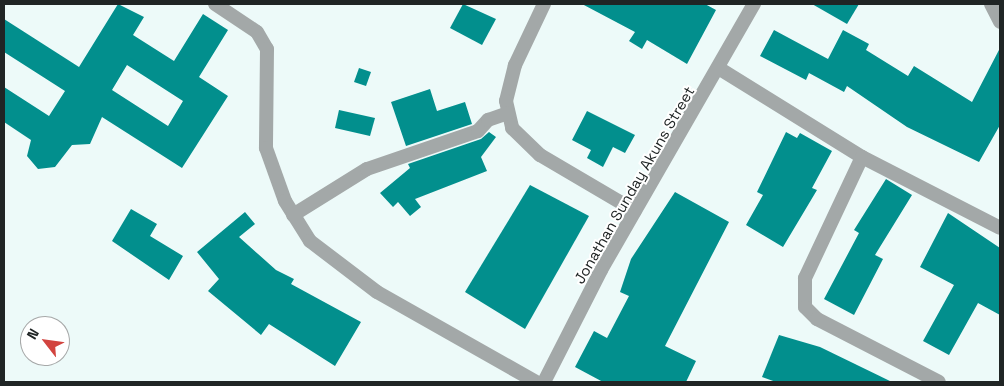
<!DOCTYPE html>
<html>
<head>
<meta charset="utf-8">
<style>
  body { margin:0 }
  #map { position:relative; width:1004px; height:386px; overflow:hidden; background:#edfaf9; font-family:"Space Grotesk",sans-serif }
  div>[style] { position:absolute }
  .building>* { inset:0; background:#028f8d }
  .street>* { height:14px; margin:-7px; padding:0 7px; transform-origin:7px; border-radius:7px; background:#a3a8a8 }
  span { translate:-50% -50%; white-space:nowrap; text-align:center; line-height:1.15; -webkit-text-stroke:4px #fff; paint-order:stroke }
  .street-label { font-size:15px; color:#202525 }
  .frame { position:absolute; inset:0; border:5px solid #202525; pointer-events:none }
  .north { position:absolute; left:20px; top:316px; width:50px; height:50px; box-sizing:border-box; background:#fff; border:1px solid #a6a8a8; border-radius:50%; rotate:300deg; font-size:14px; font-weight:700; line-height:20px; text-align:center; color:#202525 }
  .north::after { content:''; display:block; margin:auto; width:18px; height:22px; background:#d2443f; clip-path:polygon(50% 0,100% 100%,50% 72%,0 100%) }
</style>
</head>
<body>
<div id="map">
  <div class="building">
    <div style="clip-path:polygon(evenodd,118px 4px,144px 17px,133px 35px,174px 61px,203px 14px,228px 30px,199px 77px,228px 96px,182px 168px,102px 117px,90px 144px,72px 145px,55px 167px,38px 169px,27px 156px,31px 140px,4px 122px,4px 87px,49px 116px,65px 91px,4px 52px,4px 19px,79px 67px,118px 4px,127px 65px,183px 101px,168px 126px,112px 90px,127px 65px)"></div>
    <div style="clip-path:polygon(463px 4px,496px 19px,482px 45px,450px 28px)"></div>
    <div style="clip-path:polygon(582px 4px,705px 4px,716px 10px,687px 64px,647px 40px,642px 49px,629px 41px,635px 32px)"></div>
    <div style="clip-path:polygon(812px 4px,859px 4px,847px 24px)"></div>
    <div style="clip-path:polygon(774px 30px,828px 59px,843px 30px,869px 44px,866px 50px,908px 76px,914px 66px,972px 102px,1000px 48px,1000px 125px,979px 162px,907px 127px,847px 86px,844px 92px,809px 73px,806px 80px,760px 56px)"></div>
    <div style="clip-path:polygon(359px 68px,371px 72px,366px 86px,354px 82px)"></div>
    <div style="clip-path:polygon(430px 89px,437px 111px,465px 102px,472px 124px,406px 146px,391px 102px)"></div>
    <div style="clip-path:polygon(339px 110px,375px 118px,370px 136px,335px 128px)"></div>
    <div style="clip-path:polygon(587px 111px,635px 135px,625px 153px,613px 147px,603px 167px,587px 158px,591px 150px,572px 140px)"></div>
    <div style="clip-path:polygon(489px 132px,496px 137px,481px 157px,487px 171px,415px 199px,421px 207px,410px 216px,398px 202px,393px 207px,380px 193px,410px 168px,408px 164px,481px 139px)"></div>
    <div style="clip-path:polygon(786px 132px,797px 138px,800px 133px,832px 151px,812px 188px,817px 190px,783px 247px,746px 225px,763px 195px,757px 192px)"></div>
    <div style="clip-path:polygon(886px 179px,912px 195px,875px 255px,883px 259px,854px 315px,824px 299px,859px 233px,854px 230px)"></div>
    <div style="clip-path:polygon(530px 185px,589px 216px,525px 329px,465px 292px)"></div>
    <div style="clip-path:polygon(675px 192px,729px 222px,665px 346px,696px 361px,686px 382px,603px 382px,575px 367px,594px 331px,607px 338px,629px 296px,620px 292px,631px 259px)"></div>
    <div style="clip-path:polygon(131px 209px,157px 224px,150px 236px,183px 256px,169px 280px,112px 241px)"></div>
    <div style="clip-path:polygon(245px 212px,255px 224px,239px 237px,276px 270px,294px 279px,291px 284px,361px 322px,335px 366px,269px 324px,261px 335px,208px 291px,219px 279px,197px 252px)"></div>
    <div style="clip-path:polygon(948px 213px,1000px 248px,1000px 315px,978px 303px,949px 355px,923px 341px,954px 285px,920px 267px)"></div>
    <div style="clip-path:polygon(779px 335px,820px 347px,892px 382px,776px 382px,762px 377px)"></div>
  </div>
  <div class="street">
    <div style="left:215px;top:4px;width:50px;rotate:33.7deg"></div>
    <div style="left:257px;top:32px;width:20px;rotate:60deg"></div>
    <div style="left:267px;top:49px;width:99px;rotate:90.6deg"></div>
    <div style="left:266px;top:148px;width:56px;rotate:70.3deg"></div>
    <div style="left:285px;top:201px;width:47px;rotate:58deg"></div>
    <div style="left:310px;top:241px;width:84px;rotate:37.3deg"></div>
    <div style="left:377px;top:292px;width:183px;rotate:29.5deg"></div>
    <div style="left:544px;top:4px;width:68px;rotate:115.4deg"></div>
    <div style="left:515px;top:65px;width:37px;rotate:104deg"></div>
    <div style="left:506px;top:101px;width:28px;rotate:77deg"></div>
    <div style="left:512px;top:128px;width:39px;rotate:44deg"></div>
    <div style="left:540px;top:155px;width:110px;rotate:30.5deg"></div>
    <div style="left:991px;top:4px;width:20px;rotate:63deg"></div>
    <div style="left:720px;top:69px;width:167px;rotate:31.8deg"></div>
    <div style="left:862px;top:157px;width:134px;rotate:115.2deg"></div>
    <div style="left:805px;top:278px;width:29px;rotate:90deg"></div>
    <div style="left:805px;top:307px;width:17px;rotate:45deg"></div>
    <div style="left:817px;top:319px;width:137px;rotate:27.3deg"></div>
    <div style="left:862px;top:157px;width:155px;rotate:27.2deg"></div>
    <div style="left:293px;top:215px;width:87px;rotate:-31.9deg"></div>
    <div style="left:367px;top:169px;width:117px;rotate:-18.9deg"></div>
    <div style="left:478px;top:131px;width:15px;rotate:-48deg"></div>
    <div style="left:488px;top:120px;width:21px;rotate:-19deg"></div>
    <div style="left:544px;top:382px;width:126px;rotate:-63deg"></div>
    <div style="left:601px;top:270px;width:307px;rotate:-60.1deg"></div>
  </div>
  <div class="street-label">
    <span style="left:634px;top:185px;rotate:-60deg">Jonathan Sunday Akuns Street</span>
  </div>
  <div class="frame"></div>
  <div class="north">N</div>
</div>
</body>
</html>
